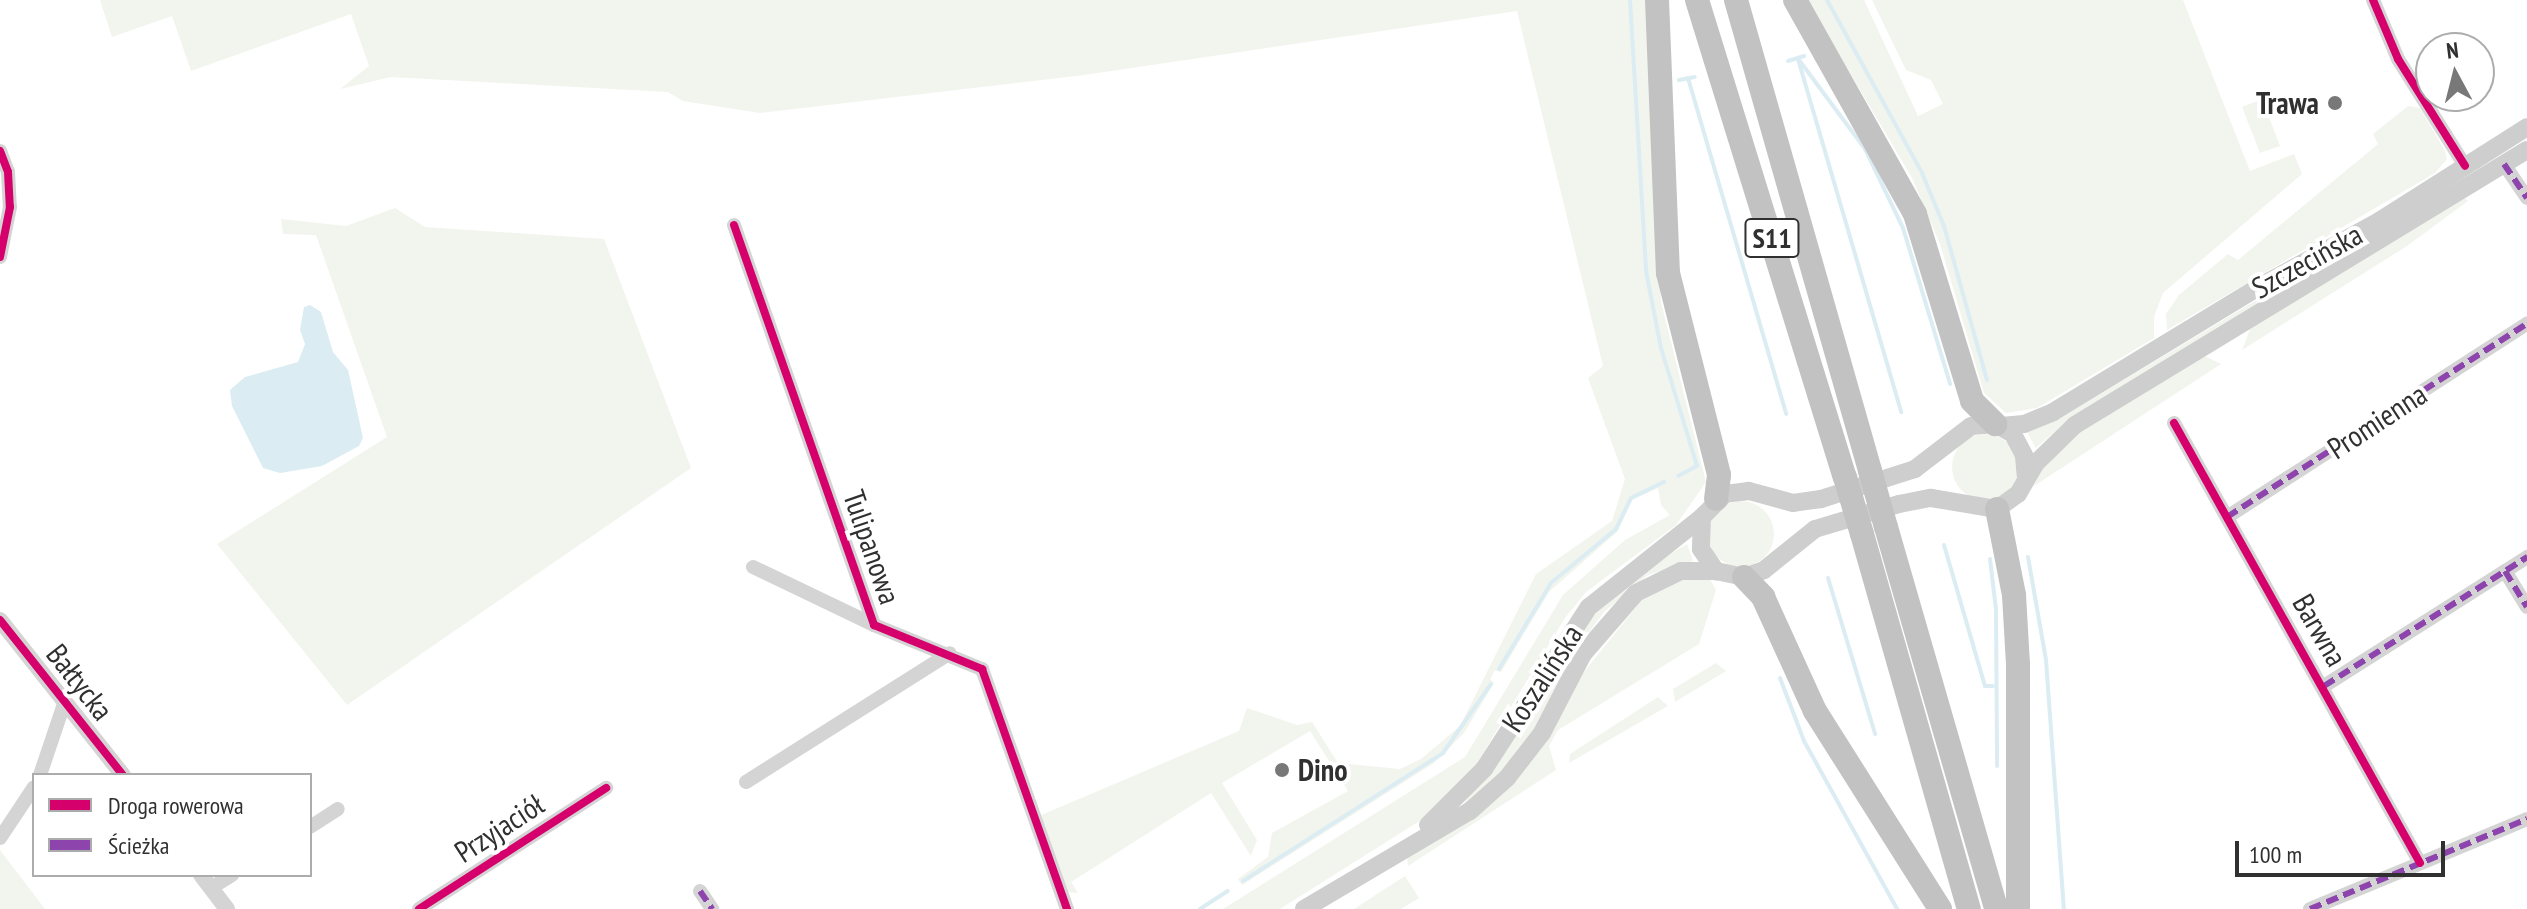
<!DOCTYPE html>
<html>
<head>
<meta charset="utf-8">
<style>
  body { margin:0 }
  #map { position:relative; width:2527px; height:909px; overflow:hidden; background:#fff; font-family:"PT Sans Narrow",sans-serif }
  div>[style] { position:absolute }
  .green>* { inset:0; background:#f2f5ed }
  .round { border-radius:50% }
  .water>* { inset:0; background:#dbecf2 }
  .stream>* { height:4px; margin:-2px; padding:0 2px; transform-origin:2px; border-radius:2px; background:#dbecf2 }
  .minor>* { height:14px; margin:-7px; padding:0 7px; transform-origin:7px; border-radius:7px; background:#d4d4d4 }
  .tertiary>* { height:16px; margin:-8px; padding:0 8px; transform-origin:8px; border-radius:8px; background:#d4d4d4 }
  .secondary>* { height:18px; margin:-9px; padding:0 9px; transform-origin:9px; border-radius:9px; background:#cecece }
  .motorway>* { height:24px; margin:-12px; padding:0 12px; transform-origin:12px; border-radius:12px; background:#c2c2c2 }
  .motorway-bridge>* { height:24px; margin:-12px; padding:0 12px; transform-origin:12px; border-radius:12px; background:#c2c2c2 }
  .quiet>* { height:6px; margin-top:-3px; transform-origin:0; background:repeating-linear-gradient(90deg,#8e44ad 0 12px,transparent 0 18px) }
  .cycleway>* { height:8px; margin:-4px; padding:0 4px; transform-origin:4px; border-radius:4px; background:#d6006c }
  .dots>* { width:22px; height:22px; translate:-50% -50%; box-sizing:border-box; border:4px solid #fff; border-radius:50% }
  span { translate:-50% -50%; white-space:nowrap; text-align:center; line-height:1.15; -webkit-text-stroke:8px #fff; paint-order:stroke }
  .shield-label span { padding:2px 6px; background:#fff; border:2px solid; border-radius:6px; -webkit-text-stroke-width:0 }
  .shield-label { font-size:28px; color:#303030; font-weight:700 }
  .poi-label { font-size:30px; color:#303030; font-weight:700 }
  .right { translate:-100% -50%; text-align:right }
  .left { translate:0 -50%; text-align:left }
  .street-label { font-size:30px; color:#303030 }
  .legend { position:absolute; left:32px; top:773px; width:280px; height:104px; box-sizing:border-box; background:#fff; border:2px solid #acacac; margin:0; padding:10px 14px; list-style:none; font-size:24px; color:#303030 }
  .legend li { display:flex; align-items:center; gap:16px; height:40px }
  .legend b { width:40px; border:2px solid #acacac }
  .north { position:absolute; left:2415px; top:32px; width:80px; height:80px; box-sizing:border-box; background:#fff; border:2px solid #acacac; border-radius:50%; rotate:353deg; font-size:22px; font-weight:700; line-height:32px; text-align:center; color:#303030 }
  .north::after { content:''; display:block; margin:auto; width:28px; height:36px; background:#787878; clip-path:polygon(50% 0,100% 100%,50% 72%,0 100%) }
  .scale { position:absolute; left:2235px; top:841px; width:210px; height:36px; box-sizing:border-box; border:4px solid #303030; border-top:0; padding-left:10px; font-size:24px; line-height:28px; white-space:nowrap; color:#303030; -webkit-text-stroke:6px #fff; paint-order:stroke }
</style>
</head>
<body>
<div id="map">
  <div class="green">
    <div style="clip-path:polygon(100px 0,1648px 0,1661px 302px,1706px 482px,1676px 525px,1586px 592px,1565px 618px,1477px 763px,1421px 820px,1280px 909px,1223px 909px,1465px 757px,1563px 595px,1625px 540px,1670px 515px,1661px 505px,1658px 488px,1632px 500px,1617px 532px,1549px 592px,1501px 672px,1495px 670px,1490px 679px,1494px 683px,1464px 733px,1434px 763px,1242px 885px,1238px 879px,1268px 857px,1272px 833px,1348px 791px,1310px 731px,1222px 783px,1257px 840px,1251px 856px,1211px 793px,1071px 882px,1078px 893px,1067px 892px,1039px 816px,1239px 731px,1247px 708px,1297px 725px,1312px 722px,1338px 763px,1400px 769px,1421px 759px,1460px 726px,1536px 574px,1612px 521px,1625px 479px,1588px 378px,1603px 366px,1517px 11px,1084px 75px,760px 113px,683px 101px,668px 92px,391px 77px,340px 89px,369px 66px,351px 14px,191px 71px,172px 16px,112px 37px)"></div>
    <div style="clip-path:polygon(1807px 0,1864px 0,1918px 116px,1943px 104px,1931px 80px,1906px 70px,1872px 0,2183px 0,2250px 171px,2294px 154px,2302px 174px,2163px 293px,2154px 317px,2154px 338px,2037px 408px,2006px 413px,1984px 393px,1940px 244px,1912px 178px)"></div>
    <div style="clip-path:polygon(2262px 99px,2280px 146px,2260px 153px,2242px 107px)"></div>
    <div style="clip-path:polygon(2408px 106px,2420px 108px,2445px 151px,2447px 159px,2435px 173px,2167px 330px,2166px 314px,2179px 295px,2228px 254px,2238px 260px,2378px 144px,2373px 134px)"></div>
    <div style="clip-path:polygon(2465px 198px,2468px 201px,2407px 246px,2242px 350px,2251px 327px)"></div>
    <div style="clip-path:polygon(395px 208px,425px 227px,604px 239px,691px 468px,347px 705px,217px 544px,387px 437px,316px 235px,283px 234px,281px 219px,346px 226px)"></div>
    <div style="clip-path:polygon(2298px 275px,2304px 276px,2071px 417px,2036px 448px,2027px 432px,2069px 413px)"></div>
    <div style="clip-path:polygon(2205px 356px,2221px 364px,2034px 486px,2043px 467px,2079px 433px)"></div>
    <div class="round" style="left:1952px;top:434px;width:66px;height:66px"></div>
    <div class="round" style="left:1708px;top:501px;width:66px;height:66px"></div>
    <div style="clip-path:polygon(1687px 544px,1693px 561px,1648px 575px,1604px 612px,1571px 657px,1542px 722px,1483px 793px,1463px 805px,1591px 618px,1651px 565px)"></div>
    <div style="clip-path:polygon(1710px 579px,1716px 590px,1699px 644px,1558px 730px,1549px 746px,1556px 770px,1408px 866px,1407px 858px,1464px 822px,1641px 601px,1681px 580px)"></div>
    <div style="clip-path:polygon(1716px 663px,1726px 671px,1675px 702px,1673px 689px)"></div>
    <div style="clip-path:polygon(1658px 697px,1668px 706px,1569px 763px,1570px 754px)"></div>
    <div style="clip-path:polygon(0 850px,45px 909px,0 909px)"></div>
    <div style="clip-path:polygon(1405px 876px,1419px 898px,1401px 909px,1354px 909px)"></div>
  </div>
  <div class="water">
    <div style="clip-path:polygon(310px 305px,321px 312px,333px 352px,348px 370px,363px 438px,359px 446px,322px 466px,280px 473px,263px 468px,232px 406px,230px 390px,245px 377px,298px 362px,305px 344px,300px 330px,304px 307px)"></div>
  </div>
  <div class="stream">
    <div style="left:1630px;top:0;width:271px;rotate:86.6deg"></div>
    <div style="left:1646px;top:271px;width:78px;rotate:79deg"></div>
    <div style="left:1661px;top:348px;width:123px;rotate:73deg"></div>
    <div style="left:1697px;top:466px;width:21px;rotate:152deg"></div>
    <div style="left:1827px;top:0;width:197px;rotate:61.2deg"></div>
    <div style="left:1922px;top:173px;width:57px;rotate:67.5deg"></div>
    <div style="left:1944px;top:226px;width:160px;rotate:74.4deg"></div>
    <div style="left:1798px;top:59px;width:368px;rotate:73.7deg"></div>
    <div style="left:1799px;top:60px;width:111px;rotate:53.4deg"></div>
    <div style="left:1865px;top:149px;width:88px;rotate:64.3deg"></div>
    <div style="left:1903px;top:228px;width:163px;rotate:73.2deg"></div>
    <div style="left:1788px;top:61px;width:17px;rotate:-17deg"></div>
    <div style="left:1688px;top:78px;width:350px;rotate:73.7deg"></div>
    <div style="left:1679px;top:80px;width:16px;rotate:-11deg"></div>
    <div style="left:1944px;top:545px;width:147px;rotate:73.8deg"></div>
    <div style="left:1985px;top:686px;width:8px"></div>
    <div style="left:2028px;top:557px;width:105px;rotate:80.1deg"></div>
    <div style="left:2046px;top:660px;width:250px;rotate:85.9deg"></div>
    <div style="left:1990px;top:559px;width:50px;rotate:83.2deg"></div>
    <div style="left:1996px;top:609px;width:157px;rotate:89.6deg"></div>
    <div style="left:1828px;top:578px;width:163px;rotate:73.2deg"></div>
    <div style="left:1499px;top:669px;width:100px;rotate:-58.8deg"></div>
    <div style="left:1551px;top:583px;width:85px;rotate:-39.7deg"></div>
    <div style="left:1616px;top:529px;width:34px;rotate:-64deg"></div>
    <div style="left:1631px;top:498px;width:37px;rotate:-26deg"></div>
    <div style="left:1780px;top:678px;width:67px;rotate:69.1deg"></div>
    <div style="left:1804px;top:741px;width:192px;rotate:61deg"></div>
    <div style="left:1243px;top:881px;width:237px;rotate:-32.6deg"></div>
    <div style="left:1443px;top:753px;width:84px;rotate:-55.2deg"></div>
    <div style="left:1200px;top:909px;width:33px;rotate:-33deg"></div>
  </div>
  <div class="minor">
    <div style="left:2373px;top:0;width:64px;rotate:67deg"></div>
    <div style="left:2398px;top:59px;width:126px;rotate:57.9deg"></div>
    <div style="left:0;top:151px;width:22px;rotate:69deg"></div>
    <div style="left:8px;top:172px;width:35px;rotate:87deg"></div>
    <div style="left:10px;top:207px;width:51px;rotate:101.3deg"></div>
    <div style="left:2504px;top:164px;width:41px;rotate:55.9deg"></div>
    <div style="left:734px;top:225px;width:424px;rotate:70.7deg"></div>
    <div style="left:874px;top:625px;width:117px;rotate:22.2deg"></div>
    <div style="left:982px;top:669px;width:255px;rotate:70.5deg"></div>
    <div style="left:2174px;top:423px;width:504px;rotate:60.79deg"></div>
    <div style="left:2227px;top:517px;width:357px;rotate:-32.8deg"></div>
    <div style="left:753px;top:567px;width:134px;rotate:25.6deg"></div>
    <div style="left:2505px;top:571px;width:42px;rotate:58.6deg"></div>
    <div style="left:2324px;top:686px;width:241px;rotate:-32.4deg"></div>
    <div style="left:40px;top:775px;width:78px;rotate:-71.3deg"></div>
    <div style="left:746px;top:782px;width:241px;rotate:-32.3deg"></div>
    <div style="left:310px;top:827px;width:33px;rotate:-33deg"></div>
    <div style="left:0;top:838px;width:61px;rotate:-56.3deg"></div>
    <div style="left:211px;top:888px;width:25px;rotate:-32deg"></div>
    <div style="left:700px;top:891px;width:22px;rotate:56deg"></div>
    <div style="left:419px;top:909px;width:223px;rotate:-32.9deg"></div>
    <div style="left:2310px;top:909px;width:235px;rotate:-22.5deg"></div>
  </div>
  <div class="tertiary">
    <div style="left:0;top:620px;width:198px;rotate:51.6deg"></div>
    <div style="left:201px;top:875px;width:43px;rotate:52.6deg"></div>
  </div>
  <div class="secondary">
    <div style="left:2001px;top:426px;width:23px;rotate:-5deg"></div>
    <div style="left:2024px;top:424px;width:31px;rotate:-22deg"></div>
    <div style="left:2053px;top:412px;width:237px;rotate:-31.3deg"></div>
    <div style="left:2255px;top:289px;width:141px;rotate:-28.7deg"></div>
    <div style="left:2379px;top:221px;width:175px;rotate:-32.4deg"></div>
    <div style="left:2026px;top:479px;width:24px;rotate:-95deg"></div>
    <div style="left:2024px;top:455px;width:24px;rotate:-118deg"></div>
    <div style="left:2013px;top:434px;width:21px;rotate:-151deg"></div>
    <div style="left:1995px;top:424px;width:24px;rotate:175deg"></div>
    <div style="left:1971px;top:426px;width:71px;rotate:142.5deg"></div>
    <div style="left:1915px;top:469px;width:99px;rotate:162.3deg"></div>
    <div style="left:1821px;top:499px;width:28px;rotate:172deg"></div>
    <div style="left:1793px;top:503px;width:46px;rotate:-164.7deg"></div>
    <div style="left:1749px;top:491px;width:24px;rotate:173deg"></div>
    <div style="left:1725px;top:494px;width:33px;rotate:135deg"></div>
    <div style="left:1702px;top:517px;width:32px;rotate:92deg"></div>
    <div style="left:1701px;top:549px;width:27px;rotate:56deg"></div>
    <div style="left:1716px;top:571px;width:29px;rotate:12deg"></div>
    <div style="left:1744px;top:577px;width:21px;rotate:-19deg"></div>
    <div style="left:1764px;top:570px;width:65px;rotate:-38.8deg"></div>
    <div style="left:1815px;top:529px;width:88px;rotate:-16.6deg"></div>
    <div style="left:1899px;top:504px;width:33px;rotate:-11deg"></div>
    <div style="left:1931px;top:498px;width:67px;rotate:9.5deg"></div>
    <div style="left:1997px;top:509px;width:26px;rotate:-36deg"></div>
    <div style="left:2018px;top:494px;width:34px;rotate:-60deg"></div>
    <div style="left:2035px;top:464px;width:56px;rotate:-44.3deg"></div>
    <div style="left:2075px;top:425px;width:529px;rotate:-31.32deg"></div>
    <div style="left:1428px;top:825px;width:79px;rotate:-45deg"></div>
    <div style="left:1484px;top:769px;width:193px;rotate:-57.1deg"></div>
    <div style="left:1589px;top:607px;width:144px;rotate:-38.5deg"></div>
    <div style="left:1304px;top:909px;width:193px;rotate:-30.6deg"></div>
    <div style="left:1470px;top:811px;width:50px;rotate:-41.7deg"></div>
    <div style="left:1507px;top:778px;width:57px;rotate:-52.1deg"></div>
    <div style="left:1542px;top:733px;width:89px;rotate:-62.6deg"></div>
    <div style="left:1583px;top:654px;width:81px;rotate:-49deg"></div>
    <div style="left:1636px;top:593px;width:50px;rotate:-26.1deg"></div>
    <div style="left:1681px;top:571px;width:35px"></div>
  </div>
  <div class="motorway">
    <div style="left:1657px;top:0;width:273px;rotate:87.7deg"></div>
    <div style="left:1668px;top:273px;width:208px;rotate:75.8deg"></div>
    <div style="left:1719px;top:475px;width:24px;rotate:97deg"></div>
    <div style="left:1697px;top:0;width:499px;rotate:72.8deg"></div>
    <div style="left:1736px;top:0;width:490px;rotate:74.1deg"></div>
    <div style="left:1795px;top:0;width:245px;rotate:60.7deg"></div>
    <div style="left:1915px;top:214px;width:195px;rotate:73deg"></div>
    <div style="left:1972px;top:401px;width:33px;rotate:45deg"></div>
    <div style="left:1997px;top:509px;width:88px;rotate:78.8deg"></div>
    <div style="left:2014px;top:595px;width:69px;rotate:86.7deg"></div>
    <div style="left:2018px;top:664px;width:245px;rotate:90deg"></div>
    <div style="left:1886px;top:527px;width:398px;rotate:73.9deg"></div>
    <div style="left:1862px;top:534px;width:390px;rotate:74.1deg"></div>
    <div style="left:1744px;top:577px;width:28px;rotate:46deg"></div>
    <div style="left:1763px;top:597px;width:125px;rotate:65.5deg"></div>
    <div style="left:1815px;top:711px;width:234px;rotate:57.7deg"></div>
  </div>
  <div class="motorway-bridge">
    <div style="left:1870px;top:471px;width:58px;rotate:74.1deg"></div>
    <div style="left:1845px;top:477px;width:59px;rotate:73.4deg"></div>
  </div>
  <div class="quiet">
    <div style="left:2504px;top:164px;width:41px;rotate:55.9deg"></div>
    <div style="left:2227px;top:517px;width:357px;rotate:-32.8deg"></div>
    <div style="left:2505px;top:571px;width:42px;rotate:58.6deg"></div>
    <div style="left:2324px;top:686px;width:241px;rotate:-32.4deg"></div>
    <div style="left:700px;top:891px;width:22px;rotate:56deg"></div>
    <div style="left:2310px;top:909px;width:235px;rotate:-22.5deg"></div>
  </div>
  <div class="cycleway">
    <div style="left:2373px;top:0;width:64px;rotate:67deg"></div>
    <div style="left:2398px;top:59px;width:126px;rotate:57.9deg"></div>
    <div style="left:0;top:151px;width:22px;rotate:69deg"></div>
    <div style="left:8px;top:172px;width:35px;rotate:87deg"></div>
    <div style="left:10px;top:207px;width:51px;rotate:101.3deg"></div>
    <div style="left:734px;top:225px;width:424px;rotate:70.7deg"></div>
    <div style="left:874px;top:625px;width:117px;rotate:22.2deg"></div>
    <div style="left:982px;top:669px;width:255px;rotate:70.5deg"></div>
    <div style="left:2174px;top:423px;width:504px;rotate:60.79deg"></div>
    <div style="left:0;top:620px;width:198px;rotate:51.6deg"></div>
    <div style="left:419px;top:909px;width:223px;rotate:-32.9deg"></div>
  </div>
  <div class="dots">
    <div style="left:2335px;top:103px;background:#787878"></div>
    <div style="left:1282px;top:770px;background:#787878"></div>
  </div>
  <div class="shield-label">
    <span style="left:1772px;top:238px">S11</span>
  </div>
  <div class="poi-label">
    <span class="right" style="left:2319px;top:103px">Trawa</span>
    <span class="left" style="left:1298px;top:770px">Dino</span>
  </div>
  <div class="street-label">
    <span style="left:2307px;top:261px;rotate:-29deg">Szczecińska</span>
    <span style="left:2377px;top:421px;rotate:-33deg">Promienna</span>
    <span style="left:872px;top:547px;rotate:71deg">Tulipanowa</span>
    <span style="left:2320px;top:630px;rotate:60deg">Barwna</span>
    <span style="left:1542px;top:678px;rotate:-57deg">Koszalińska</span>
    <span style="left:80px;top:682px;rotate:52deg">Bałtycka</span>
    <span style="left:499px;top:828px;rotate:-33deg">Przyjaciół</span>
  </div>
  <ul class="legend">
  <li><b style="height:10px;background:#d6006c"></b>Droga rowerowa</li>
  <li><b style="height:10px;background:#8e44ad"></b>Ścieżka</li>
  </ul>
  <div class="north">N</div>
  <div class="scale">100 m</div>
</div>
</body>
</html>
